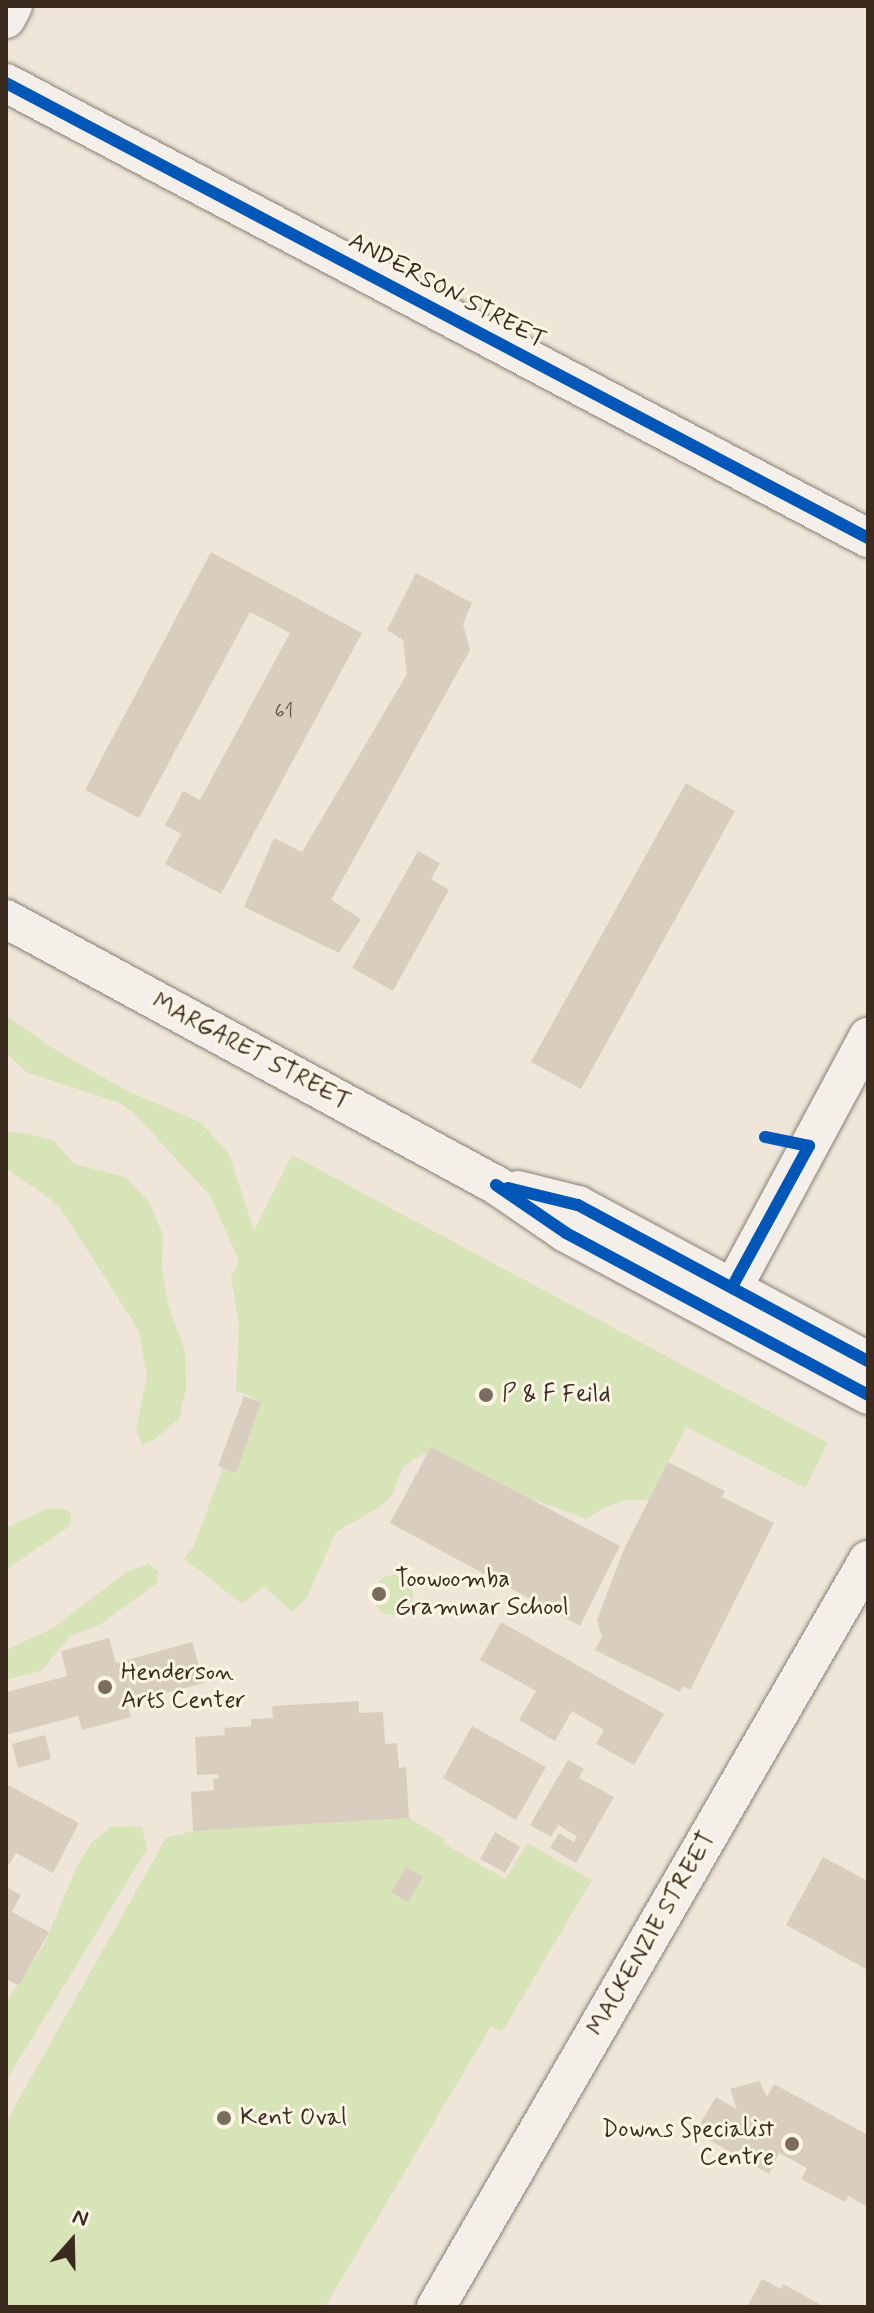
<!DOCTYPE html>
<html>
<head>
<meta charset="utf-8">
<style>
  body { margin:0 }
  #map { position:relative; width:874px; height:2313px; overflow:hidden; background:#efe6d9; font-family:Mynerve,sans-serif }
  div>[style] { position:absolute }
  .green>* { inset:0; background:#d7e4b7 }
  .round { border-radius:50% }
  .building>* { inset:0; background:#d9cdc0 }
  .roads { filter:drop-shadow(0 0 2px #878077) drop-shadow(0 0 2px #878077) }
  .minor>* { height:38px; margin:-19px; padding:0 19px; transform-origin:19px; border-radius:19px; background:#f4f0e9 }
  .cycleway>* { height:12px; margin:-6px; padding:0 6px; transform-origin:6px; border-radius:6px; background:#0057b8 }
  .dots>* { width:22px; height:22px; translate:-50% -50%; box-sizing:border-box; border:4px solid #fcf5e5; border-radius:50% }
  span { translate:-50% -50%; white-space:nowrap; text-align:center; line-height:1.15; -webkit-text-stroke:6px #fcf5e5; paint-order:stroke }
  .number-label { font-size:20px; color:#645448 }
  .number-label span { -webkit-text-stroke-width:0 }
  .street-label { font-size:24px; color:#3b2a1e }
  .poi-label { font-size:24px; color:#3b2a1e }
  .left { translate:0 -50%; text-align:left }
  .right { translate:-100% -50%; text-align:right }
  .frame { position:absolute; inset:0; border:8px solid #3b2a1e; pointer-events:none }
  .north { position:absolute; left:32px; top:2201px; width:80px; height:80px; -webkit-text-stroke:6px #fcf5e5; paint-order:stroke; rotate:20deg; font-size:22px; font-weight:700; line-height:32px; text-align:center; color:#3b2a1e }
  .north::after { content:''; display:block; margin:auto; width:28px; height:36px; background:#3b2a1e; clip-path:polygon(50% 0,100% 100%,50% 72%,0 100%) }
</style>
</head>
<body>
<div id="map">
  <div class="green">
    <div style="clip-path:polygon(6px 1015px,49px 1046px,125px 1090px,200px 1122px,229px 1154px,254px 1230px,292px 1155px,828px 1443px,805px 1488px,686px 1427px,649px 1500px,627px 1500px,605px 1507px,586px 1519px,459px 1472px,432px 1454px,421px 1455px,403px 1467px,392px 1495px,380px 1507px,336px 1532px,307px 1597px,293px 1612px,264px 1587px,242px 1604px,183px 1558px,193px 1548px,223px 1468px,236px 1472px,261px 1402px,236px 1390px,239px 1325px,231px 1277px,239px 1261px,210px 1196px,133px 1112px,120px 1103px,26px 1072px,6px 1053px)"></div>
    <div style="clip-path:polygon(6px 1132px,26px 1133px,54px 1141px,74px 1164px,125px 1177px,149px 1202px,163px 1235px,162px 1269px,168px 1305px,185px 1351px,186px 1389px,179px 1418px,154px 1440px,142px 1444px,136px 1430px,147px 1376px,139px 1331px,63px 1212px,49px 1198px,6px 1169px)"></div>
    <div style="clip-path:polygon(58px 1508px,71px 1512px,70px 1526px,6px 1570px,6px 1528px,44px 1510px)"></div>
    <div style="clip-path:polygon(148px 1564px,159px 1571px,157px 1583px,101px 1624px,70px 1636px,41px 1671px,6px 1680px,6px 1650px,53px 1628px,128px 1571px)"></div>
    <div class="round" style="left:373px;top:1575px;width:40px;height:40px"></div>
    <div style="clip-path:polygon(evenodd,409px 1818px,445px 1839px,443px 1843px,505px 1879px,528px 1843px,592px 1880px,502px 2032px,491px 2026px,325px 2307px,6px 2307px,6px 2122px,166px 1838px,193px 1831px,409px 1818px,406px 1867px,422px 1877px,408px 1902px,391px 1892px,406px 1867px)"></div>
    <div style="clip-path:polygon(112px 1826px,142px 1827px,147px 1849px,6px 2081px,6px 2003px,44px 1945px,77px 1866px,91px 1843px)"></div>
  </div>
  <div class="building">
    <div style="clip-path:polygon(211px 552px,362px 633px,221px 894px,165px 864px,181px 834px,165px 825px,183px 791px,200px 800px,290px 633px,250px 612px,139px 818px,85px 790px)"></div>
    <div style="clip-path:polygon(416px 573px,472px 603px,463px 624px,470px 650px,331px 900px,361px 919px,339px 953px,244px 907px,274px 838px,302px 852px,407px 674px,403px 640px,387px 630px)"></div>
    <div style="clip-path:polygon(686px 783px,735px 811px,581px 1089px,531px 1062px)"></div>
    <div style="clip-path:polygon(418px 851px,440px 863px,431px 879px,449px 890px,393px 991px,352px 968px)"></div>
    <div style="clip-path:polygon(244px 1396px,261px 1402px,236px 1473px,218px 1466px)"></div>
    <div style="clip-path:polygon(431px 1447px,620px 1546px,580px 1626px,390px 1523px)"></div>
    <div style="clip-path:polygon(668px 1462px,725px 1491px,722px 1497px,774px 1523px,690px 1690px,683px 1686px,680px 1692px,595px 1650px,602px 1637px,597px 1620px,624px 1549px)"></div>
    <div style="clip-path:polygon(501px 1622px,664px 1714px,634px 1765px,596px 1744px,604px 1730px,572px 1711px,555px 1741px,519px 1720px,536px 1691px,480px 1660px)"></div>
    <div style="clip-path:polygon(109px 1638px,116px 1663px,192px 1642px,204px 1683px,127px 1703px,131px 1717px,82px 1730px,78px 1716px,6px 1735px,6px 1692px,67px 1676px,61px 1651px)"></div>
    <div style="clip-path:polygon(359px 1701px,359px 1713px,383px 1712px,385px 1744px,397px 1743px,399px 1768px,406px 1767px,409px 1818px,193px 1831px,191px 1792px,214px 1790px,213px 1779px,219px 1778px,218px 1774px,197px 1775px,195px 1737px,225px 1735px,224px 1728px,251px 1726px,251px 1719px,273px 1718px,272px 1706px)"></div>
    <div style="clip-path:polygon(472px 1726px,546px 1767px,516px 1820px,443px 1778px)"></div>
    <div style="clip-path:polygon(45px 1735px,51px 1759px,18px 1768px,12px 1744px)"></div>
    <div style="clip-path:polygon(568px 1760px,584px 1769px,579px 1778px,614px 1797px,576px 1863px,550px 1848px,559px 1833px,574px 1842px,577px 1836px,558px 1825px,551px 1837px,530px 1825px)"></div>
    <div style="clip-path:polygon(6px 1784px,79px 1823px,53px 1873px,16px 1853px,9px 1865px,6px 1863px)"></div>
    <div style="clip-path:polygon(495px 1832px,520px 1847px,505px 1873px,480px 1859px)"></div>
    <div style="clip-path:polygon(823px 1857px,868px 1881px,868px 1970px,786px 1925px)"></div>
    <div style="clip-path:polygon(406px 1867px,423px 1877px,408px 1902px,391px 1892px)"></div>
    <div style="clip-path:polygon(6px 1887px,21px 1895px,12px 1912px,49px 1932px,19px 1986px,6px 1979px)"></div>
    <div style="clip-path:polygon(759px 2081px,767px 2097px,774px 2084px,868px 2135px,868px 2207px,848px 2196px,845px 2202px,801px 2179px,807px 2168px,779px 2153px,769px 2174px,695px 2132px,716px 2097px,737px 2109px,730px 2089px)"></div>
    <div style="clip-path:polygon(762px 2279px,781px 2289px,783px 2284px,825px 2307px,747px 2307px)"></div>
  </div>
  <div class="roads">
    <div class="minor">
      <div style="left:6px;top:19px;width:15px;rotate:-62deg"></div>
      <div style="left:6px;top:83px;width:975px;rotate:27.83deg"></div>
      <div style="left:6px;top:919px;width:558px;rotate:28.5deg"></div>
      <div style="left:496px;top:1185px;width:85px;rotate:34.4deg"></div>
      <div style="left:566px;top:1233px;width:343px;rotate:28.2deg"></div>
      <div style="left:518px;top:1190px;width:62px;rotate:14deg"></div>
      <div style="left:578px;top:1205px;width:329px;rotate:28.3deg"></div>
      <div style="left:722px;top:1308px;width:308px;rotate:-61.7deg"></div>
      <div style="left:436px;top:2307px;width:863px;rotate:-59.96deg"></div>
    </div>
  </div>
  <div class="cycleway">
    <div style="left:6px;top:83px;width:975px;rotate:27.83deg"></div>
    <div style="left:496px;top:1185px;width:85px;rotate:34.4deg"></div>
    <div style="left:566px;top:1233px;width:343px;rotate:28.2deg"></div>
    <div style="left:508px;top:1188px;width:72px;rotate:13.7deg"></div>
    <div style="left:578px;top:1205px;width:329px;rotate:28.3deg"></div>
    <div style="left:732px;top:1287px;width:161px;rotate:-61.4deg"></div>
    <div style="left:809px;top:1146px;width:45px;rotate:-168.4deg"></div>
  </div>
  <div class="dots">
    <div style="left:486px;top:1395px;background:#7a6c5f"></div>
    <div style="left:379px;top:1594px;background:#7a6c5f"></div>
    <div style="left:105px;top:1687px;background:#7a6c5f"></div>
    <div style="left:224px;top:2118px;background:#7a6c5f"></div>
    <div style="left:792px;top:2144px;background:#7a6c5f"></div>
  </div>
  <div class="number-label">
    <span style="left:284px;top:711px">61</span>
  </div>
  <div class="street-label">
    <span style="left:447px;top:291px;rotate:28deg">ANDERSON STREET</span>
    <span style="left:251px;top:1052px;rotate:28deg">MARGARET STREET</span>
    <span style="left:652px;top:1934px;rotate:-60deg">MACKENZIE STREET</span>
  </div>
  <div class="poi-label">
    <span class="left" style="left:502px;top:1395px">P &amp; F Feild</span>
    <span class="left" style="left:395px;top:1594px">Toowoomba<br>Grammar School</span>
    <span class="left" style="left:121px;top:1687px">Henderson<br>Arts Center</span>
    <span class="left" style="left:240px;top:2118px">Kent Oval</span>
    <span class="right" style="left:774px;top:2144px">Downs Specialist<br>Centre</span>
  </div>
  <div class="frame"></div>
  <div class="north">N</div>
</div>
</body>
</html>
